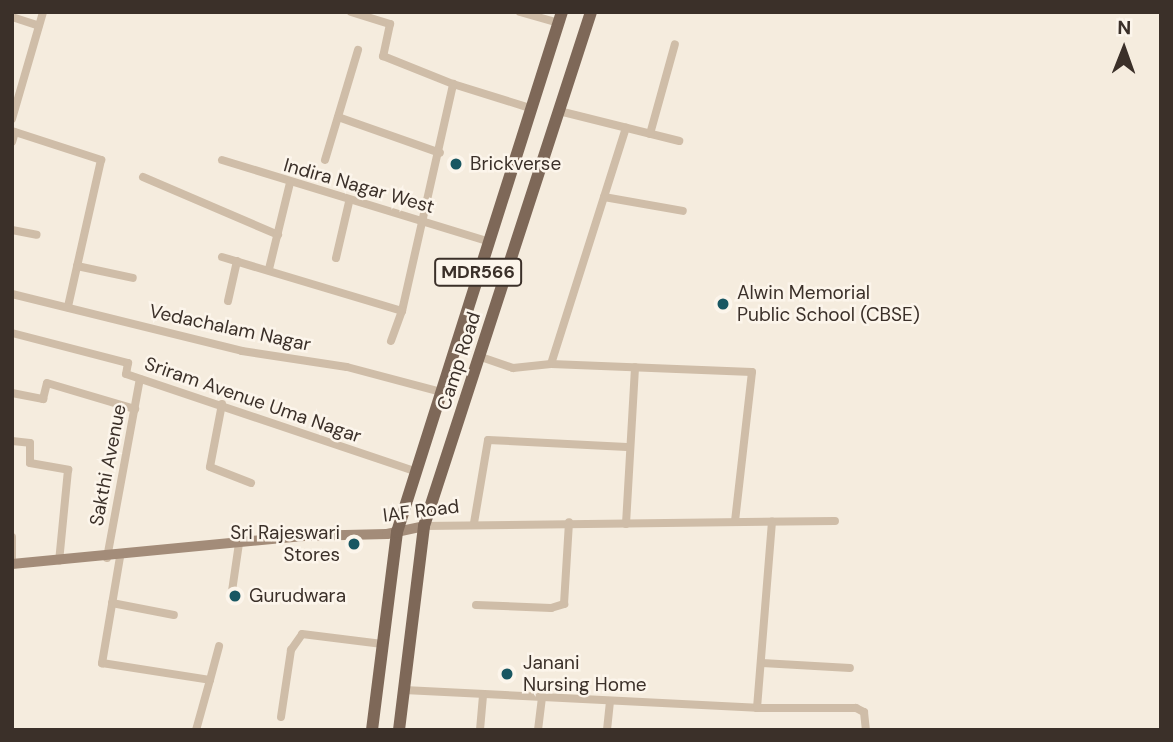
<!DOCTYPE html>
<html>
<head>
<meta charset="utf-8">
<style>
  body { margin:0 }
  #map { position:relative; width:1173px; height:742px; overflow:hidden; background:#f5ecde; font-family:"DM Sans",sans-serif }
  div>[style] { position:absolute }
  .street>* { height:8px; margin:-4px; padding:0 4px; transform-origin:4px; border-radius:4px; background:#cfbda8 }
  .secondary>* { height:10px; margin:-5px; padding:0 5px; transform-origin:5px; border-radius:5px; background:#a38c79 }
  .primary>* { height:12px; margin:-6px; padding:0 6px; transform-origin:6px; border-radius:6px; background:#7e6858 }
  .dots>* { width:19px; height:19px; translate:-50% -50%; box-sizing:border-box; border:4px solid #fcf5eb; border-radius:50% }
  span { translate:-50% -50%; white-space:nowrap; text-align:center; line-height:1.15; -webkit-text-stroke:5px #fcf5eb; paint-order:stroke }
  .shield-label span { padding:2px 5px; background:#fcf5eb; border:2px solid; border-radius:5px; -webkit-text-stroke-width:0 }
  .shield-label { font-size:18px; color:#3b3029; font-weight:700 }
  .poi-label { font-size:19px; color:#3b3029 }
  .left { translate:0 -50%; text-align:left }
  .right { translate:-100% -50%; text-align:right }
  .street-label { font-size:19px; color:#3b3029 }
  .frame { position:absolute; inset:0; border:14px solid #3b3029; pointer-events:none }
  .north { position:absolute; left:1089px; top:14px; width:70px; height:70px; -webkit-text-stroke:5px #fcf5eb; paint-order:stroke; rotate:1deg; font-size:19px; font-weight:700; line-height:28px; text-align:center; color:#3b3029 }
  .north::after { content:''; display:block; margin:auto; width:24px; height:32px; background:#3b3029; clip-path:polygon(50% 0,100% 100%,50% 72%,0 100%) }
</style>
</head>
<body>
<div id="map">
  <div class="street">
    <div style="left:351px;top:12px;width:41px;rotate:17.1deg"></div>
    <div style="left:390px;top:24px;width:33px;rotate:102deg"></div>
    <div style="left:383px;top:56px;width:75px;rotate:21.8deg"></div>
    <div style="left:453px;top:84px;width:81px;rotate:17.3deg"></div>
    <div style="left:520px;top:12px;width:41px;rotate:15.8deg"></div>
    <div style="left:12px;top:17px;width:28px;rotate:18deg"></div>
    <div style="left:559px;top:111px;width:124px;rotate:14deg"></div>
    <div style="left:338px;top:117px;width:108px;rotate:19.4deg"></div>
    <div style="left:12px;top:119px;width:111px;rotate:-73.8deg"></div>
    <div style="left:12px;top:131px;width:94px;rotate:18deg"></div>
    <div style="left:101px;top:160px;width:151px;rotate:102.7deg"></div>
    <div style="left:650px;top:134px;width:93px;rotate:-74.5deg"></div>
    <div style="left:12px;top:142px;width:10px;rotate:-73deg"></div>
    <div style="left:222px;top:160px;width:277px;rotate:17deg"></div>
    <div style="left:325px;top:160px;width:115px;rotate:-73.3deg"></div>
    <div style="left:143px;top:177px;width:147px;rotate:23.2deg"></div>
    <div style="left:604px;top:197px;width:80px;rotate:10deg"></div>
    <div style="left:12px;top:230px;width:25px;rotate:11deg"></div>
    <div style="left:222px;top:257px;width:188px;rotate:16.7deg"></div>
    <div style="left:402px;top:311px;width:233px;rotate:-77.3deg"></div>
    <div style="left:336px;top:258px;width:57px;rotate:-76.9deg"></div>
    <div style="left:77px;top:266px;width:57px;rotate:12.1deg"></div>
    <div style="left:269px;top:269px;width:89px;rotate:-76.3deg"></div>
    <div style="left:12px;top:294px;width:237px;rotate:13.9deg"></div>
    <div style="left:242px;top:351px;width:106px;rotate:8.7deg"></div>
    <div style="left:347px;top:367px;width:97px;rotate:14.9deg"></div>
    <div style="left:228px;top:301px;width:41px;rotate:-77.3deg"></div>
    <div style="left:12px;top:333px;width:120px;rotate:14.5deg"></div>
    <div style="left:128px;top:363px;width:11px;rotate:100deg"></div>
    <div style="left:126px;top:374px;width:305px;rotate:18.6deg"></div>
    <div style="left:391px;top:341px;width:32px;rotate:-70deg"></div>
    <div style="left:481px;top:357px;width:34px;rotate:19deg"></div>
    <div style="left:513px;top:368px;width:38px;rotate:-6deg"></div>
    <div style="left:551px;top:364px;width:201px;rotate:2.3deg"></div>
    <div style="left:752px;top:372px;width:151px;rotate:96.5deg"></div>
    <div style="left:551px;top:364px;width:248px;rotate:-72.4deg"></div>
    <div style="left:12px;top:393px;width:32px;rotate:11deg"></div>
    <div style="left:43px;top:399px;width:16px;rotate:-76deg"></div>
    <div style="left:47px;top:383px;width:92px;rotate:16.5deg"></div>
    <div style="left:222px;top:404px;width:64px;rotate:100.8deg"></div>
    <div style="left:210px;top:467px;width:44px;rotate:21.3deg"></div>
    <div style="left:12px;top:441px;width:18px;rotate:6deg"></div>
    <div style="left:30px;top:443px;width:20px;rotate:90deg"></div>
    <div style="left:30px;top:463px;width:39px;rotate:10deg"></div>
    <div style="left:68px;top:470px;width:91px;rotate:95.6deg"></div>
    <div style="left:474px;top:523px;width:84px;rotate:-80.4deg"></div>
    <div style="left:488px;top:440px;width:139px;rotate:2.9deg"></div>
    <div style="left:626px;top:524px;width:157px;rotate:-86.7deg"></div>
    <div style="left:424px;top:526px;width:411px;rotate:-0.7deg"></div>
    <div style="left:12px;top:537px;width:22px;rotate:90deg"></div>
    <div style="left:120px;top:557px;width:108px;rotate:99.6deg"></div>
    <div style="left:102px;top:663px;width:109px;rotate:8.9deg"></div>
    <div style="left:210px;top:680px;width:52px;rotate:105.6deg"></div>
    <div style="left:107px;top:558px;width:182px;rotate:-79.6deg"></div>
    <div style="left:231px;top:598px;width:56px;rotate:-81.7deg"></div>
    <div style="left:112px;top:603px;width:63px;rotate:11deg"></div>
    <div style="left:476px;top:605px;width:75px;rotate:2.3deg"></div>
    <div style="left:551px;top:608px;width:14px;rotate:-17deg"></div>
    <div style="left:564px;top:604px;width:82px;rotate:-86.5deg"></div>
    <div style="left:761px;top:663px;width:89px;rotate:3.2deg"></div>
    <div style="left:210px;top:680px;width:35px;rotate:-75deg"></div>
    <div style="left:404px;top:690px;width:353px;rotate:2.9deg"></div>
    <div style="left:757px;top:708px;width:99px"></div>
    <div style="left:856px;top:708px;width:9px;rotate:27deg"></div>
    <div style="left:864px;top:712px;width:18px;rotate:84deg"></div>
    <div style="left:757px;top:708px;width:187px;rotate:-85.4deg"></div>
    <div style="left:281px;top:717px;width:68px;rotate:-81.5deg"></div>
    <div style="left:291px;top:650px;width:19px;rotate:-55deg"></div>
    <div style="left:302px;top:634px;width:81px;rotate:7.1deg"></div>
    <div style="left:480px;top:730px;width:35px;rotate:-85deg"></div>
    <div style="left:538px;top:730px;width:32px;rotate:-83deg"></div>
    <div style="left:607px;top:730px;width:28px;rotate:-84deg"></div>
  </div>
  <div class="secondary">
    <div style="left:12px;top:564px;width:293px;rotate:-5.5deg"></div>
    <div style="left:304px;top:536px;width:83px;rotate:-1.4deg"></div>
    <div style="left:387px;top:534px;width:38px;rotate:-12deg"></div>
  </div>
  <div class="primary">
    <div style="left:372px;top:730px;width:200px;rotate:-82.8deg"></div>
    <div style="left:397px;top:532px;width:546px;rotate:-72.4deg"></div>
    <div style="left:399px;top:730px;width:206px;rotate:-83deg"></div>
    <div style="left:424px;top:526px;width:540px;rotate:-72deg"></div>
  </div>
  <div class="dots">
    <div style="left:456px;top:164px;background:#195762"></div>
    <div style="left:723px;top:304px;background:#195762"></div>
    <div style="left:354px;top:544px;background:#195762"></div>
    <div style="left:235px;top:596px;background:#195762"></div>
    <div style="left:507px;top:674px;background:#195762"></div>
  </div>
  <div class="shield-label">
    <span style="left:478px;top:272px">MDR566</span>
  </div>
  <div class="poi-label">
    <span class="left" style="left:470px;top:164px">Brickverse</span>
    <span class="left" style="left:737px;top:304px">Alwin Memorial<br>Public School (CBSE)</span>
    <span class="right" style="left:340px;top:544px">Sri Rajeswari<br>Stores</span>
    <span class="left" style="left:249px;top:596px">Gurudwara</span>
    <span class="left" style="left:523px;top:674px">Janani<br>Nursing Home</span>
  </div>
  <div class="street-label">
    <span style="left:359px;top:186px;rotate:16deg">Indira Nagar West</span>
    <span style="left:230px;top:328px;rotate:12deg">Vedachalam Nagar</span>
    <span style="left:459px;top:361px;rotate:-72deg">Camp Road</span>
    <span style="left:253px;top:400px;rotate:19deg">Sriram Avenue Uma Nagar</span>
    <span style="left:108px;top:465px;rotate:-79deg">Sakthi Avenue</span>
    <span style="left:421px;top:511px;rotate:-7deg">IAF Road</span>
  </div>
  <div class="frame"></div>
  <div class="north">N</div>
</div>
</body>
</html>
